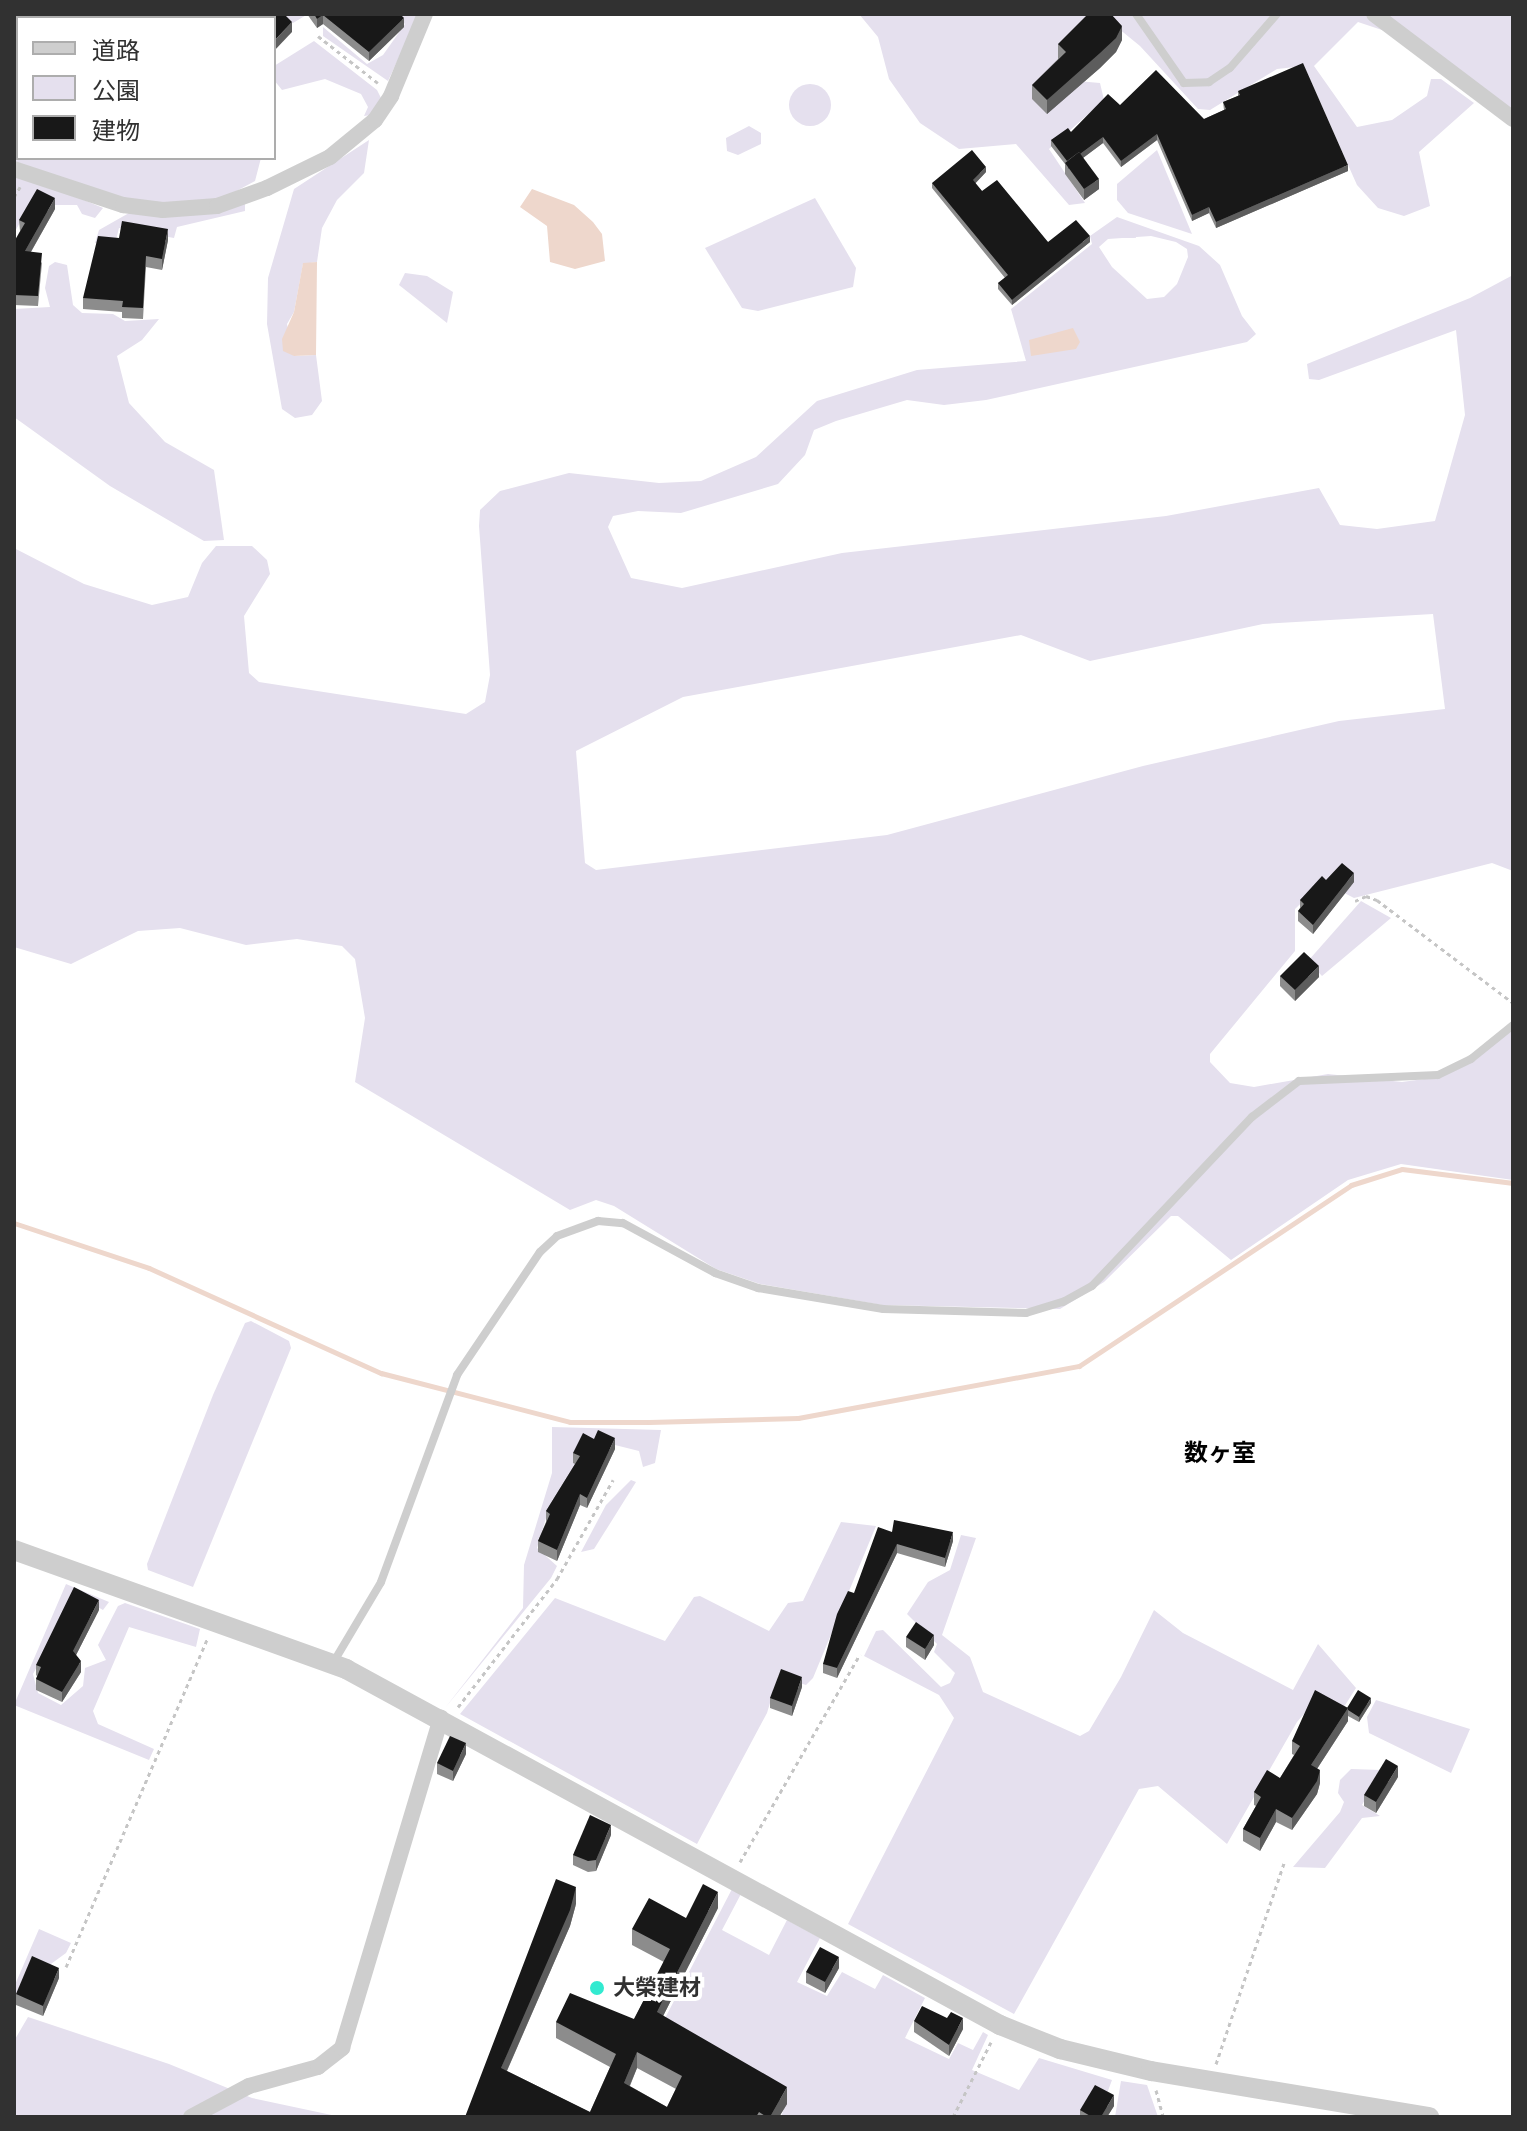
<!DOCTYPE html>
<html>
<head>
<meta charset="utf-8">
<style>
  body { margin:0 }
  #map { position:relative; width:1527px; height:2131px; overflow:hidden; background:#fff; font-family:Arial,"Noto Sans JP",sans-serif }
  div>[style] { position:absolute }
  .green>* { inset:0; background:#e5e0ee }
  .round { border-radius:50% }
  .water>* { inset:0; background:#eed7cc }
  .stream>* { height:5px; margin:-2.5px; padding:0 2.5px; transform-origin:2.5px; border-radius:2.5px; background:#eed7cc }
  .path>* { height:3px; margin-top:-1.5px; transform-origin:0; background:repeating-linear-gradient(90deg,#c5c5c5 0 4px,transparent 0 8px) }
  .service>* { height:8px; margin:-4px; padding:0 4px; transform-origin:4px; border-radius:4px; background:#cecece }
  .minor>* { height:16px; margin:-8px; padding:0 8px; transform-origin:8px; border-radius:8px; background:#cecece }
  .tertiary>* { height:20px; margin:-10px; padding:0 10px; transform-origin:10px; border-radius:10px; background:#cecece }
  .wall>* { inset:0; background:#8c8c8c }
  .shaded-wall>* { inset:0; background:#5d5d5d }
  .building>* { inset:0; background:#181818 }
  .dots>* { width:22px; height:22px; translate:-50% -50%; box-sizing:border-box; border:4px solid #fff; border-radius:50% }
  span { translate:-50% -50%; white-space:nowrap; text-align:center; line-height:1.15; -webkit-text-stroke:8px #fff; paint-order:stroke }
  .poi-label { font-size:22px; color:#313131; font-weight:700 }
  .left { translate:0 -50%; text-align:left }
  .neighbourhood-label { font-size:24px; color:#000; font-weight:700 }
  .frame { position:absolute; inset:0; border:16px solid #313131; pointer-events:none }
  .legend { position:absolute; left:16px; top:16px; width:260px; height:144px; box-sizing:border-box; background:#fff; border:2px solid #adadad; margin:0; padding:10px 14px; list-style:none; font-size:24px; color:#313131 }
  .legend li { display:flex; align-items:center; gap:16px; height:40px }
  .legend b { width:40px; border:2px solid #adadad }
</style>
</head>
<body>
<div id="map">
  <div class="green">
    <div style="clip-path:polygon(14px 14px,308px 14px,293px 23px,274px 18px,18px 18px,18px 158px,261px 158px,255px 181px,216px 202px,160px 205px,53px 187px,103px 208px,95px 218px,82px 214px,77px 205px,54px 205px,36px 195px,14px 233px)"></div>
    <div style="clip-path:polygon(395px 14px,419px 14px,388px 81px,323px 36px,323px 27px,367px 64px,383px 55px,405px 24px)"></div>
    <div style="clip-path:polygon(859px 14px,1513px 14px,1513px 113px,1391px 33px,1358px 22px,1314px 66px,1357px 127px,1392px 120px,1427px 96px,1431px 79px,1441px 79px,1474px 103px,1419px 152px,1430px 206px,1404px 216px,1378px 208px,1357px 185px,1304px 66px,1277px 69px,1210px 110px,1198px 109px,1140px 46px,1102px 15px,1077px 81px,1100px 83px,1104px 100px,1049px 149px,1085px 203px,1069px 205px,1016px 144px,959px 149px,920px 123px,889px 79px,878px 37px)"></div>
    <div style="clip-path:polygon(314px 41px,377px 90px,381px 98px,371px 115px,364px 116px,368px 107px,361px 94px,325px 79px,282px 90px,274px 80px,274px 66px)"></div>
    <div class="round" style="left:789px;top:84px;width:42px;height:42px"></div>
    <div style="clip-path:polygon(749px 126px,761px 133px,761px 144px,738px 155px,727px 151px,726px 138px)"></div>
    <div style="clip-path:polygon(369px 140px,364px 173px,337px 200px,322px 228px,317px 262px,303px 264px,294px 312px,287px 324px,294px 356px,316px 355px,322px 401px,312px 415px,295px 418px,282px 409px,267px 324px,268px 278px,294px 189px)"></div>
    <div style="clip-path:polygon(1157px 150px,1192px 234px,1128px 213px,1117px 200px,1117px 184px)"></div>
    <div style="clip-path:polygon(815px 198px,856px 268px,853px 287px,758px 311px,742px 308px,705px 248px)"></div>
    <div style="clip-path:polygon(245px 203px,245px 211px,177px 227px,174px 238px,119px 228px,115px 244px,95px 243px,99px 230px,129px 213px)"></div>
    <div style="clip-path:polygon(evenodd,1117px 217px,1199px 246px,1220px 265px,1242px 316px,1256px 334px,1247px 342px,986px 400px,944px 405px,907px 400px,836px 421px,814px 430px,805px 455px,778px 484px,681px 513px,638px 511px,613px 516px,608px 527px,631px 578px,682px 588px,842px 553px,1166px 516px,1319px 488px,1340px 525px,1377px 529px,1435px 521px,1465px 415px,1456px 330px,1319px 380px,1309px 379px,1307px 364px,1470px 298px,1513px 275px,1513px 871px,1492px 863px,1354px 898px,1323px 882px,1295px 909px,1295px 951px,1210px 1054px,1210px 1062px,1230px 1083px,1254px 1087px,1328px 1074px,1402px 1082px,1439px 1077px,1513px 1027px,1513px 1180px,1401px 1164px,1348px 1180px,1231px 1260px,1178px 1216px,1171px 1216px,1104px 1282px,1060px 1309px,882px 1305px,760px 1284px,716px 1269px,614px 1206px,596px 1200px,570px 1210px,355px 1082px,365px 1018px,355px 959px,342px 946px,297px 939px,246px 945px,180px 928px,138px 931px,71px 964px,14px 947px,14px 548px,84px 584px,152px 605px,188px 597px,202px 563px,216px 546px,252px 546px,267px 560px,270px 574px,244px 616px,249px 673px,259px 682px,466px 714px,485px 702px,490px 675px,479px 526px,480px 510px,500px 491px,569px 473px,659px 483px,701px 481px,756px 457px,817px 401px,917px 370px,1026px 361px,1011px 309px,1092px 244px,1090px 236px,1117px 217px,1151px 236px,1176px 242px,1187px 249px,1188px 257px,1177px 284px,1164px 297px,1147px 299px,1112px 267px,1099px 247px,1108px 239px,1151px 236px,1117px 217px,1433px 614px,1445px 709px,1339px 721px,1143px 766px,887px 835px,596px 870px,585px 863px,576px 751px,683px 697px,1021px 635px,1090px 661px,1263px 624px,1433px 614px)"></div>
    <div style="clip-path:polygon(55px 262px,67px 265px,73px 305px,82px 313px,113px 314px,125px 321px,159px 319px,142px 340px,117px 356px,129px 403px,165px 442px,214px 470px,224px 540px,204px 541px,110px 486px,14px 417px,14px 309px,50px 307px,45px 288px,49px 266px)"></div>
    <div style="clip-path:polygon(405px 273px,427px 276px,453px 292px,447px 323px,399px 285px)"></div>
    <div style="clip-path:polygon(1361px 901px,1391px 918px,1322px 976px,1308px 961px)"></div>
    <div style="clip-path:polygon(251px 1321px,289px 1341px,291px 1348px,193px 1587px,148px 1570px,147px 1564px,213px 1395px,245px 1323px)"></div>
    <div style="clip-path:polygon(552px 1427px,661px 1430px,655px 1463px,643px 1467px,639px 1451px,591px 1439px,546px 1518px,537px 1548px,557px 1566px,551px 1578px,445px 1708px,523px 1608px,524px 1565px,552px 1473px)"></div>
    <div style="clip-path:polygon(631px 1480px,636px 1482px,594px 1549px,581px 1552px,606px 1505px)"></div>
    <div style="clip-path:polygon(841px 1522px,876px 1526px,813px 1678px,806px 1685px,778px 1676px,767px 1713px,697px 1844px,460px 1714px,555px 1598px,665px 1641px,694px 1597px,700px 1596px,769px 1631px,788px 1603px,803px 1601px)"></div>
    <div style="clip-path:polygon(961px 1535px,976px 1538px,942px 1635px,970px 1657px,983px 1692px,1080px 1736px,1089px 1731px,1121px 1677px,1154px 1610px,1183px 1633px,1293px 1690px,1318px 1644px,1356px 1688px,1342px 1710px,1316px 1700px,1297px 1722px,1227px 1844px,1158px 1786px,1139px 1789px,1014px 2014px,848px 1924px,954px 1718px,939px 1695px,864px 1656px,876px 1631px,883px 1630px,941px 1687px,950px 1683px,955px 1673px,934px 1652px,937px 1644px,907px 1614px,928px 1582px,950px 1570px)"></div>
    <div style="clip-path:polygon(66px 1584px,109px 1602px,103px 1610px,76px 1595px,33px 1674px,38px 1693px,61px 1705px,83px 1686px,85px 1668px,106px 1660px,98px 1645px,118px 1606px,125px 1603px,200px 1629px,196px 1647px,129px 1627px,93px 1711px,98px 1724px,154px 1749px,149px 1760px,14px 1705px)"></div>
    <div style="clip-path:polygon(1376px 1700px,1470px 1729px,1451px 1773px,1369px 1733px,1367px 1717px)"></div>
    <div style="clip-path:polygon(1351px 1769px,1381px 1770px,1362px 1805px,1380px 1816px,1362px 1818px,1325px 1868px,1293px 1867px,1340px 1812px,1344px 1802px,1338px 1793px,1340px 1780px)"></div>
    <div style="clip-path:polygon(733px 1887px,742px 1892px,722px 1930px,769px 1955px,787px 1920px,820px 1938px,797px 1982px,827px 1996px,842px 1972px,875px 1989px,883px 1975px,925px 1998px,905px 2038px,949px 2059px,958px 2043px,973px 2050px,983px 2032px,988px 2035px,972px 2070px,1019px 2090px,1039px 2058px,1112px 2080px,1105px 2099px,1091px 2093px,1080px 2117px,781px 2117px,786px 2102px,661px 2026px)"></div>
    <div style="clip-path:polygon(39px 1929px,71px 1943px,66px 1953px,44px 1969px,30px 1964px,14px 2001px,14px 1987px)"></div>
    <div style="clip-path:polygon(28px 2017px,169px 2064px,252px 2098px,341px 2117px,14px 2117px,14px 2041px)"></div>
    <div style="clip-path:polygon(1121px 2081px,1147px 2085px,1158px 2117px,1115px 2117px)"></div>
  </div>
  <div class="water">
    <div style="clip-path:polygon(532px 189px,574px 205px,593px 222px,602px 234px,605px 261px,575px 269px,550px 262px,547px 226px,520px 207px)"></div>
    <div style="clip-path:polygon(317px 262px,316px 355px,294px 356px,283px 351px,282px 339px,294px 312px,303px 263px)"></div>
    <div style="clip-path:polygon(1073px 328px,1080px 342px,1076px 349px,1031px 356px,1029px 340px)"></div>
  </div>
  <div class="stream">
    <div style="left:14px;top:1223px;width:142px;rotate:18.4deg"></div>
    <div style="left:149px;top:1268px;width:255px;rotate:24.4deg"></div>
    <div style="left:381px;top:1373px;width:195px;rotate:14.5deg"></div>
    <div style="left:570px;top:1422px;width:79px"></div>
    <div style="left:649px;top:1422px;width:149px;rotate:-1.5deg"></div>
    <div style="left:798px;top:1418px;width:286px;rotate:-10.5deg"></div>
    <div style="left:1079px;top:1366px;width:327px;rotate:-33.6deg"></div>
    <div style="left:1351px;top:1185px;width:53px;rotate:-17.4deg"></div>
    <div style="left:1402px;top:1169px;width:112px;rotate:7.2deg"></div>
  </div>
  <div class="path">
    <div style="left:318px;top:36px;width:76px;rotate:38.1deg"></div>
    <div style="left:14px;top:197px;width:12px;rotate:-59deg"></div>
    <div style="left:1355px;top:901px;width:12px;rotate:-24deg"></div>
    <div style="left:1366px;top:896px;width:12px;rotate:20deg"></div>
    <div style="left:1377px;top:900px;width:171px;rotate:37.1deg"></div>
    <div style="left:458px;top:1707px;width:162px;rotate:-52.3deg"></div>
    <div style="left:557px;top:1579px;width:114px;rotate:-60.5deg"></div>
    <div style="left:740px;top:1862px;width:240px;rotate:-60deg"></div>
    <div style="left:66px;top:1967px;width:359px;rotate:-66.7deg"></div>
    <div style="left:1216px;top:2064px;width:212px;rotate:-71.3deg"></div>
    <div style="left:1156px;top:2090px;width:28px;rotate:75deg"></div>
    <div style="left:953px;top:2117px;width:84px;rotate:-63.1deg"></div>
  </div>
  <div class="service">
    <div style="left:1136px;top:14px;width:84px;rotate:55.2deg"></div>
    <div style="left:1184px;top:83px;width:25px;rotate:-2deg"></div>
    <div style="left:1209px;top:82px;width:25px;rotate:-34deg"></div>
    <div style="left:1230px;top:68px;width:72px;rotate:-49deg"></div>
    <div style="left:333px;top:1663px;width:94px;rotate:-59.3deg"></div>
    <div style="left:381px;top:1582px;width:221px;rotate:-69.8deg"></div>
    <div style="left:457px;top:1375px;width:148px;rotate:-56deg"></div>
    <div style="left:540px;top:1252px;width:23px;rotate:-43deg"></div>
    <div style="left:557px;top:1236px;width:44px;rotate:-20.1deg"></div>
    <div style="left:598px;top:1221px;width:25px;rotate:5deg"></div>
    <div style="left:623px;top:1223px;width:105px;rotate:28.5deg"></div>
    <div style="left:715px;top:1273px;width:46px;rotate:19.2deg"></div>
    <div style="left:758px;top:1288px;width:127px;rotate:9.5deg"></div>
    <div style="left:883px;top:1309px;width:143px;rotate:1.6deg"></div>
    <div style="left:1026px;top:1313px;width:39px;rotate:-17deg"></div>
    <div style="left:1063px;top:1302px;width:33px;rotate:-29deg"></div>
    <div style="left:1092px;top:1286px;width:233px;rotate:-46.6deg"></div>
    <div style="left:1252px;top:1117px;width:59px;rotate:-37.5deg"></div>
    <div style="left:1299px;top:1081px;width:139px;rotate:-2.5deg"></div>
    <div style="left:1438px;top:1075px;width:37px;rotate:-26deg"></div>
    <div style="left:1471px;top:1059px;width:54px;rotate:-39deg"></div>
  </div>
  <div class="minor">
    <div style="left:1374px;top:14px;width:174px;rotate:37.1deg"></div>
    <div style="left:14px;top:169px;width:115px;rotate:18.3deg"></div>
    <div style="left:123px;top:205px;width:40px;rotate:7.1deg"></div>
    <div style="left:163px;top:210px;width:54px;rotate:-4.2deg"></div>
    <div style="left:217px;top:206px;width:53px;rotate:-19.8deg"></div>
    <div style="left:267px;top:188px;width:70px;rotate:-26.2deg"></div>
    <div style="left:330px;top:157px;width:58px;rotate:-39.4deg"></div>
    <div style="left:375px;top:120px;width:29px;rotate:-56deg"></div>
    <div style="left:391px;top:96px;width:89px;rotate:-67.5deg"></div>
    <div style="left:191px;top:2117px;width:66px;rotate:-28.1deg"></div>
    <div style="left:249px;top:2086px;width:72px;rotate:-15.4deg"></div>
    <div style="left:318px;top:2067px;width:31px;rotate:-38deg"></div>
    <div style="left:342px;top:2048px;width:345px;rotate:-73.3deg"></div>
  </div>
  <div class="tertiary">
    <div style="left:14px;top:1550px;width:353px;rotate:19.7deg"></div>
    <div style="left:346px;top:1669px;width:745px;rotate:28.56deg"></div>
    <div style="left:1000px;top:2025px;width:65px;rotate:21.8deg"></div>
    <div style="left:1060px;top:2049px;width:94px;rotate:13.6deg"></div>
    <div style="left:1151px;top:2071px;width:282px;rotate:9.4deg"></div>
  </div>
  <div class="wall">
    <div style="clip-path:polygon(307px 14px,400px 14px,404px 27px,369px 61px,323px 24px,317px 28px)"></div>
    <div style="clip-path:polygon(1122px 40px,1116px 52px,1100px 68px,1047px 114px,1032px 99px,1032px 85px,1058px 59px,1058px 44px)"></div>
    <div style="clip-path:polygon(1238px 91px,1348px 171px,1216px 228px,1209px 213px,1192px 221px,1157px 140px,1121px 167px,1103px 143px,1083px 158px,1099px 189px,1084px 200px,1065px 174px,1065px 164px,1051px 146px,1051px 140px,1071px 132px,1120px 105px,1204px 119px,1224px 110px,1223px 102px,1238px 96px)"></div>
    <div style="clip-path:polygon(986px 172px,975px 183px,982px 191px,1048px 242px,1090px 242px,1012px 305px,998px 289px,998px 283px,1005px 278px,932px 188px,932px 183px)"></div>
    <div style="clip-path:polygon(55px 209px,31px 252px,42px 263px,38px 306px,14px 305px,14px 242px,20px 231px,19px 220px)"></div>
    <div style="clip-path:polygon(168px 240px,162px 270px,146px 267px,143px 319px,122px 318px,122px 312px,83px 309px,83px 298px)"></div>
    <div style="clip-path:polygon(1326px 880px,1354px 882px,1313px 934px,1298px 921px,1298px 911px,1300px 908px,1300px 900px)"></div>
    <div style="clip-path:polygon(1280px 976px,1319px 977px,1295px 1001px,1280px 986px)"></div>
    <div style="clip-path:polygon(615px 1449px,587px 1508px,580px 1505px,557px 1561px,538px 1552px,538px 1541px,546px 1522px,546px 1511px,575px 1464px,573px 1463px,573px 1453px)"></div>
    <div style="clip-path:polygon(892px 1532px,953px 1541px,945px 1567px,897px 1553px,837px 1678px,823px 1673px,823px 1664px)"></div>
    <div style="clip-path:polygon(99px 1610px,76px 1655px,81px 1672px,62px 1702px,36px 1690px,36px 1679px,37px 1676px,36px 1675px,36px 1665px)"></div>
    <div style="clip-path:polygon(906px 1637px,934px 1645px,925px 1660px,906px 1647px)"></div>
    <div style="clip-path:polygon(802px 1687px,792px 1716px,770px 1708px,770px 1698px)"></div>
    <div style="clip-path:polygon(1371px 1703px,1359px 1722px,1348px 1716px,1348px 1721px,1317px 1769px,1320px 1783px,1317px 1794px,1292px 1830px,1276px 1822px,1260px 1851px,1243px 1841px,1243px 1829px,1256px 1806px,1254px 1805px,1254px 1792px,1280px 1778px,1294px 1755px,1292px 1754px,1292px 1741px,1347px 1708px)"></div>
    <div style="clip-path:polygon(466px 1754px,453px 1781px,437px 1774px,437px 1763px)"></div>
    <div style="clip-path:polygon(1398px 1777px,1376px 1813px,1364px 1806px,1364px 1795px)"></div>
    <div style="clip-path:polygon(611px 1835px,596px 1871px,588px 1872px,573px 1865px,573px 1855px)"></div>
    <div style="clip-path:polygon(evenodd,576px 1904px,570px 1926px,507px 2071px,590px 2112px,610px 2067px,556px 2038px,556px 2022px,634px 2019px,664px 1962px,632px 1945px,632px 1929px,686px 1918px,718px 1908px,663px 2016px,787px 2104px,779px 2117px,465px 2117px,576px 1904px,637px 2068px,676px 2089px,667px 2107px,630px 2086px,637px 2068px)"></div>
    <div style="clip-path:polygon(839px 1968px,825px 1993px,806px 1983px,806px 1972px)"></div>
    <div style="clip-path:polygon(59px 1978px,43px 2016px,16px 2005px,16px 1994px)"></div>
    <div style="clip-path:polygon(914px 2021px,963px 2029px,949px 2056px,914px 2032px)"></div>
    <div style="clip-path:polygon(1114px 2106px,1107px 2117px,1080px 2117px,1080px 2110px)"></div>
  </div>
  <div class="shaded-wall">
    <div style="clip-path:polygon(323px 15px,323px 24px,317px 28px,317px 19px)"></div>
    <div style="clip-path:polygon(404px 18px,404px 27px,369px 61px,369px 52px)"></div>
    <div style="clip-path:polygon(292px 22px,292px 32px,274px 51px,274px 41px)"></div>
    <div style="clip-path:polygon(1122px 26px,1122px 40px,1116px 52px,1100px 68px,1047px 114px,1047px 100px)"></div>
    <div style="clip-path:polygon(1157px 134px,1157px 140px,1121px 167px,1121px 161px)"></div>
    <div style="clip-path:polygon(1103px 137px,1103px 143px,1068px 169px,1068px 163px)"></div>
    <div style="clip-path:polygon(1348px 165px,1348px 171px,1216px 228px,1216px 222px)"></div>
    <div style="clip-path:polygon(986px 167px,986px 172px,973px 186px,973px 180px)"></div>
    <div style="clip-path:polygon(1099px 179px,1099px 189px,1084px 200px,1084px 189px)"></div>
    <div style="clip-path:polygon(55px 198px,55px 209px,25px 262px,25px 251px)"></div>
    <div style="clip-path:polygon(1209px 207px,1209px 213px,1192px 221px,1192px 215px)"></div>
    <div style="clip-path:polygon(168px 229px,168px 240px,162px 270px,162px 259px)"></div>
    <div style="clip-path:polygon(1090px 236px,1090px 242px,1012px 305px,1012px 300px)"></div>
    <div style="clip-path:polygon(1354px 873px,1354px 882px,1313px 934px,1313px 925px)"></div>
    <div style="clip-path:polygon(1319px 966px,1319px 977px,1295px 1001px,1295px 990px)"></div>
    <div style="clip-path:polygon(615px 1438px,615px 1449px,587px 1508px,587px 1498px)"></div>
    <div style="clip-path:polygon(580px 1494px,580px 1505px,557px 1561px,557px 1550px)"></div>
    <div style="clip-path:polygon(953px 1532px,953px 1541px,945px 1567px,945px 1558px)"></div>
    <div style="clip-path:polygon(897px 1544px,897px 1553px,837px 1678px,837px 1668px)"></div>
    <div style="clip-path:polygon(99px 1600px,99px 1610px,73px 1661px,73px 1651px)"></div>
    <div style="clip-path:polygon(934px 1635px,934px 1645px,925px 1660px,925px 1649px)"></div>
    <div style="clip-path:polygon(81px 1661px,81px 1672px,62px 1702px,62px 1692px)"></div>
    <div style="clip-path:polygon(802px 1677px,802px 1687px,792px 1716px,792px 1706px)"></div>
    <div style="clip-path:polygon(1371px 1698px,1371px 1703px,1359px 1722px,1359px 1717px)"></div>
    <div style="clip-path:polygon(1348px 1708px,1348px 1721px,1311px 1778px,1311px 1765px)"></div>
    <div style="clip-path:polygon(466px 1743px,466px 1754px,453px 1781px,453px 1771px)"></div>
    <div style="clip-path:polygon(1398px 1766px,1398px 1777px,1376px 1813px,1376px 1802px)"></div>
    <div style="clip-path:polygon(1320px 1770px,1320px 1783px,1317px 1794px,1292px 1830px,1292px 1818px)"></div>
    <div style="clip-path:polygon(1276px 1809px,1276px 1822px,1260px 1851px,1260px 1838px)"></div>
    <div style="clip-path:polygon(611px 1825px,611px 1835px,596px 1871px,596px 1860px)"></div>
    <div style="clip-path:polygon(576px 1887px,576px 1904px,570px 1926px,501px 2084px,501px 2068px)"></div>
    <div style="clip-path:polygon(718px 1892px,718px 1908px,657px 2028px,657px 2012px)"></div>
    <div style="clip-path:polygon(839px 1957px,839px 1968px,825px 1993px,825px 1982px)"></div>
    <div style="clip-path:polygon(59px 1968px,59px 1978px,43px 2016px,43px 2006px)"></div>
    <div style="clip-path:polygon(963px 2018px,963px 2029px,949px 2056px,949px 2045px)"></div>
    <div style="clip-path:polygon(637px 2052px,637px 2068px,624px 2099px,624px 2083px)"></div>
    <div style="clip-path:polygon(787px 2087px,787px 2104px,779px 2117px,770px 2117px)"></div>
    <div style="clip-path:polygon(1114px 2095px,1114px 2106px,1107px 2117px,1101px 2117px)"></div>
  </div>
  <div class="building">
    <div style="clip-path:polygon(264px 14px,284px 14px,292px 22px,274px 41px,274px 18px,260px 18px)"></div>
    <div style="clip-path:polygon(314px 14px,400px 14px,404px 18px,369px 52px,323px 15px,317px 19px)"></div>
    <div style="clip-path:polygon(1088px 14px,1111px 14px,1122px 26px,1116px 38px,1100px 53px,1047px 100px,1032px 85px,1066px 52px,1058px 44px)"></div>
    <div style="clip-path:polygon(1303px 63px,1348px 165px,1216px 222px,1209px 207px,1192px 215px,1157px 134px,1121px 161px,1103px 137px,1080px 154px,1079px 152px,1067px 161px,1051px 140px,1068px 128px,1071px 132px,1108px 94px,1120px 105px,1156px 70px,1204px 119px,1226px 109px,1223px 102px,1240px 95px,1238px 91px)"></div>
    <div style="clip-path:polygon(972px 150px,986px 167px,973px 180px,982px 191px,997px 180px,1048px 242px,1076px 220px,1090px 236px,1012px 300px,998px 283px,1008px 275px,932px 183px)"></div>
    <div style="clip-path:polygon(1079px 152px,1099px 179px,1084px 189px,1065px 163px)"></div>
    <div style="clip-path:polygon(37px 189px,55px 198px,25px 251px,42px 253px,38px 296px,14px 295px,14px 242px,25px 223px,19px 220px)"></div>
    <div style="clip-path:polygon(122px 221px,168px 229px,162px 259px,146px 256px,143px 308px,122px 307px,123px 301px,83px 298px,98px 236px,119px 238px)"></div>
    <div style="clip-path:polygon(1342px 863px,1354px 873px,1313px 925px,1298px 911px,1304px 904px,1300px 900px,1322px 876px,1326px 880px)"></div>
    <div style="clip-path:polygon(1304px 952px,1319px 966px,1295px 990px,1280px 976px)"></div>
    <div style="clip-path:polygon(598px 1430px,615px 1438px,587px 1498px,580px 1494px,557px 1550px,538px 1541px,550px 1514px,546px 1511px,580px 1456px,573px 1453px,583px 1433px,594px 1439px)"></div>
    <div style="clip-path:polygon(894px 1520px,953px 1532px,945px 1558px,897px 1544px,837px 1668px,823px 1664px,837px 1614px,848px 1591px,854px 1593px,878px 1527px,892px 1532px)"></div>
    <div style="clip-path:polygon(74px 1587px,99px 1600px,73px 1651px,81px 1661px,62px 1692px,36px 1679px,41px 1667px,36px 1665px)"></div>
    <div style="clip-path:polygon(916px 1622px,934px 1635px,925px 1649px,906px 1637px)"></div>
    <div style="clip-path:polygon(781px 1669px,802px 1677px,792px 1706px,770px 1698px)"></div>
    <div style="clip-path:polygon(1315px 1690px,1348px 1708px,1311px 1765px,1320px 1770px,1317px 1781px,1292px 1818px,1276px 1809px,1260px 1838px,1243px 1829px,1261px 1797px,1254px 1792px,1267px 1770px,1280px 1778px,1300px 1746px,1292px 1741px)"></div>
    <div style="clip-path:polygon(1358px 1690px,1371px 1698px,1359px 1717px,1348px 1710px,1348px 1708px,1347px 1708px)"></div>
    <div style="clip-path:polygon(450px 1736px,466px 1743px,453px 1771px,437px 1763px)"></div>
    <div style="clip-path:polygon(1386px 1759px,1398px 1766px,1376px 1802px,1364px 1795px)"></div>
    <div style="clip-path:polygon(590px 1815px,611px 1825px,596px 1860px,588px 1861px,573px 1855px)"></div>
    <div style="clip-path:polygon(evenodd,556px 1879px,576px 1887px,570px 1910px,501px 2068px,590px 2112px,616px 2054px,556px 2022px,570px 1993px,634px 2019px,670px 1949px,632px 1929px,649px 1898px,686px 1918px,703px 1884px,718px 1892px,657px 2012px,787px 2087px,770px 2117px,767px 2117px,759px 2112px,756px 2117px,465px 2117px,556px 1879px,637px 2052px,682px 2076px,667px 2107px,624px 2083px,637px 2052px)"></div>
    <div style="clip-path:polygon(820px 1947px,839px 1957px,825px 1982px,806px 1972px)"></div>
    <div style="clip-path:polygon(32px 1956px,59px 1968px,43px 2006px,16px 1994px)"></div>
    <div style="clip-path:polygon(922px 2006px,947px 2018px,951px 2012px,963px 2018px,949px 2045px,914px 2021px)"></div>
    <div style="clip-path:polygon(1095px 2085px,1114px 2095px,1101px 2117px,1092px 2117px,1080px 2110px)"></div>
  </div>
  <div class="dots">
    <div style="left:597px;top:1988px;background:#32ead0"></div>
  </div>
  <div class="poi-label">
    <span class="left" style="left:613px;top:1988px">大榮建材</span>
  </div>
  <div class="neighbourhood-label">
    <span style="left:1220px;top:1453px">数ヶ室</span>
  </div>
  <div class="frame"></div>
  <ul class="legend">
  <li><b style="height:10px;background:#cecece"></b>道路</li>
  <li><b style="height:22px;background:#e5e0ee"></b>公園</li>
  <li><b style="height:22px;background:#181818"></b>建物</li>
  </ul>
</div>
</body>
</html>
